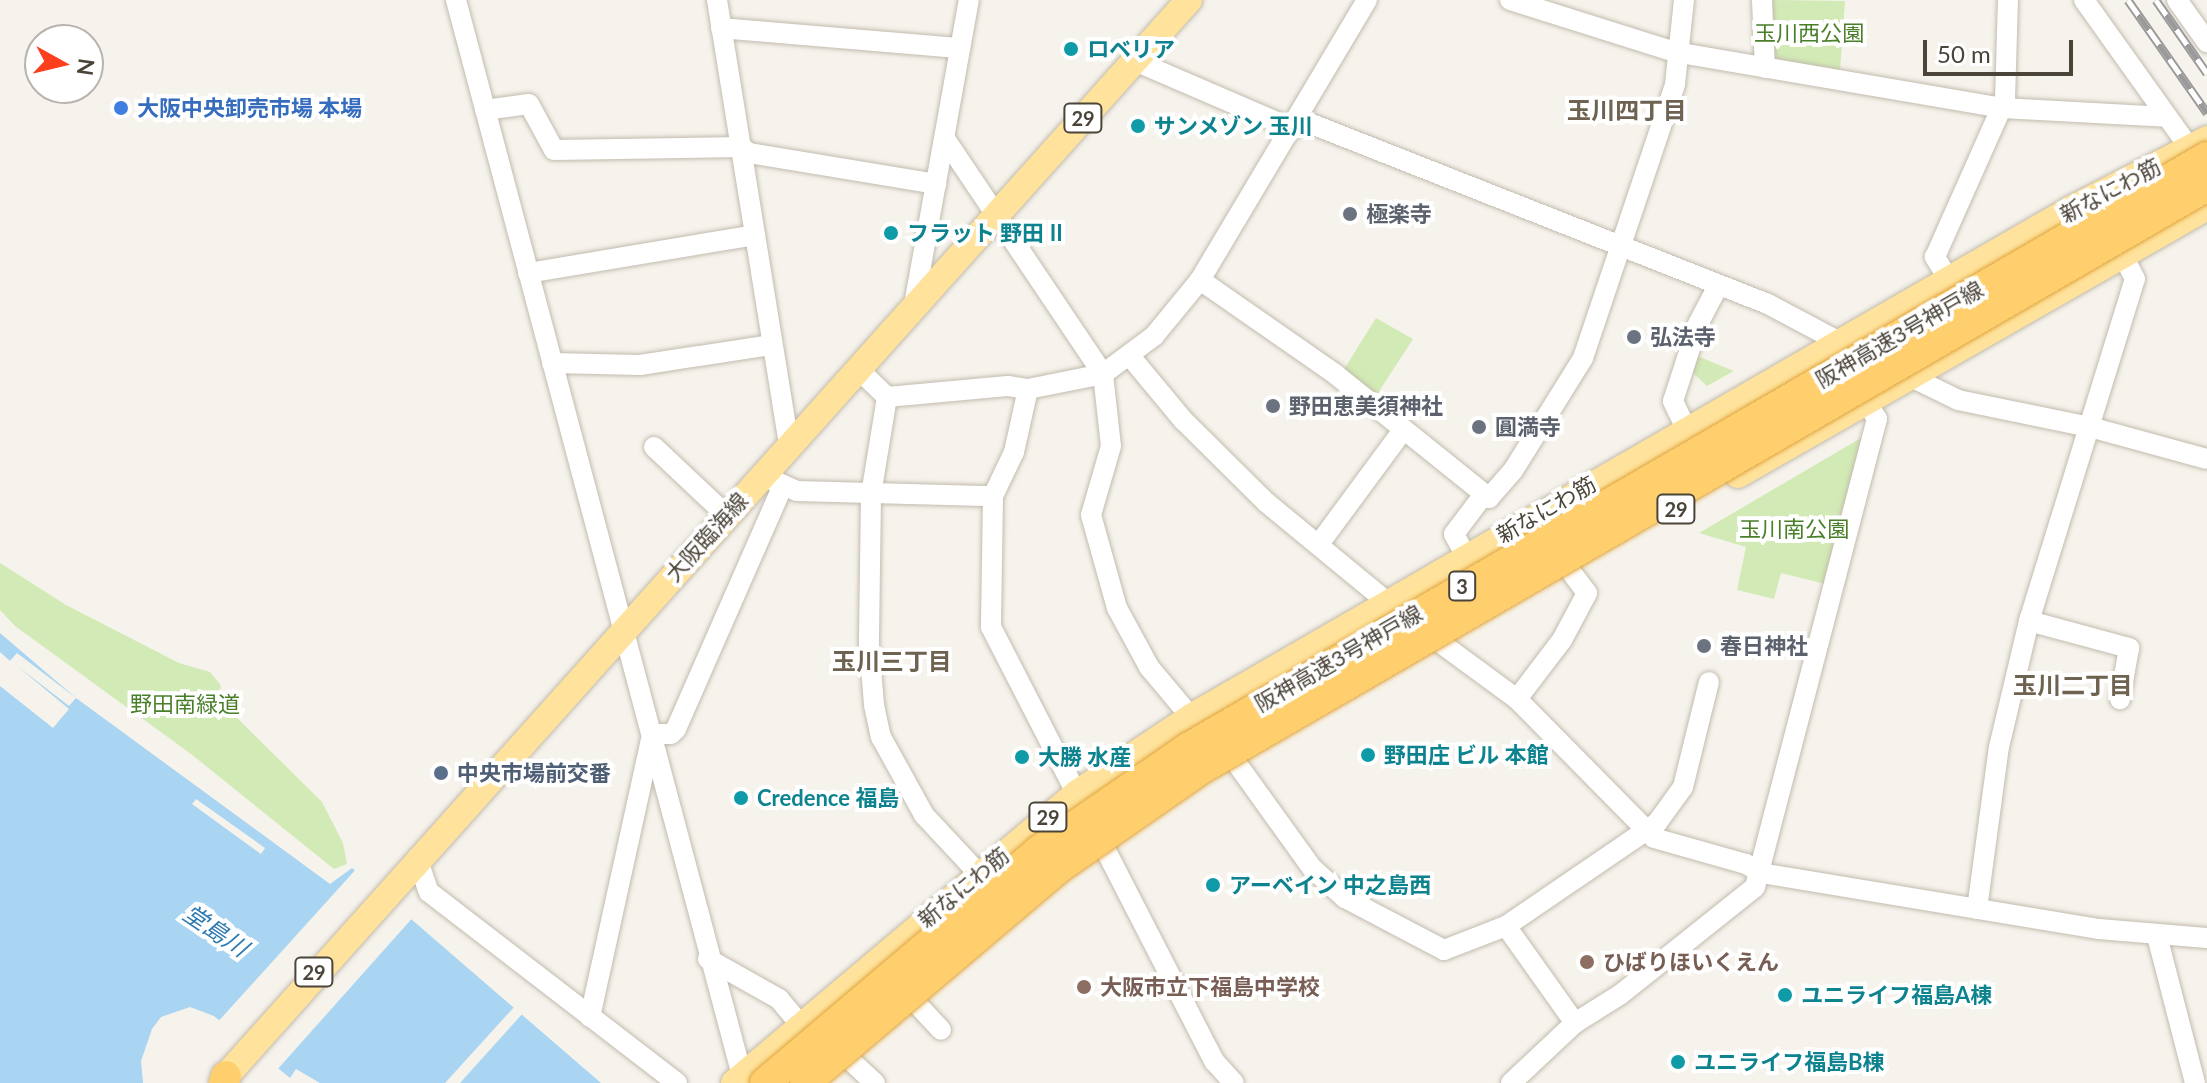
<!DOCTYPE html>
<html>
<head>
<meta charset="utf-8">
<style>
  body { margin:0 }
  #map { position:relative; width:2207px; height:1083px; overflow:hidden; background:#f6f3ec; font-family:Lato,"Noto Sans JP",sans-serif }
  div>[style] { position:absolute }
  .green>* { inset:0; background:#d2eab5 }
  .water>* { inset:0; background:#a9d4f2 }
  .pier>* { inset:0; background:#f6f3ec }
  .roads { filter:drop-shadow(0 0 2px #c2bbae) drop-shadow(0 0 2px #c2bbae) }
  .minor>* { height:20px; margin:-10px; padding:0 10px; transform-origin:10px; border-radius:10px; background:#fff }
  .major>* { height:26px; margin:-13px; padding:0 13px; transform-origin:13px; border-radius:13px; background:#ffe39c }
  .highway>* { height:30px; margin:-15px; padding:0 15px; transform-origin:15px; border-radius:15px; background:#ffcf6e }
  .rail>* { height:9px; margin-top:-4.5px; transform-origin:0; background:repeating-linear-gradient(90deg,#fff 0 18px,#9a9a9a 0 36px); box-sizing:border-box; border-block:2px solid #9a9a9a }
  .bridges { filter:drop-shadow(0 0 2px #e0a43c) drop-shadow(0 0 2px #e0a43c) }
  .highway-bridge>* { height:30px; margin:-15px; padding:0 15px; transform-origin:15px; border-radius:15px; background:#ffcf6e }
  .dots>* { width:22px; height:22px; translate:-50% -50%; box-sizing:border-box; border:4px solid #fff; border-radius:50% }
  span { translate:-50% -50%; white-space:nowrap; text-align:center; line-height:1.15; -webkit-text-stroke:8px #fff; paint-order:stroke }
  .shield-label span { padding:2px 6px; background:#fff; border:2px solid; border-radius:6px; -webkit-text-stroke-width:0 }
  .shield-label { font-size:20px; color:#4b4439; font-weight:700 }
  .park-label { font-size:22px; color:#4a7f2a }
  .culture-label { font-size:22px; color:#0d838f; font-weight:700 }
  .left { translate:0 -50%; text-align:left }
  .shop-label { font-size:22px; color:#366cbe; font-weight:700 }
  .street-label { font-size:22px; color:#4b4439 }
  .worship-label { font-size:22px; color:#5b616d; font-weight:700 }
  .service-label { font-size:22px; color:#4e5e75; font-weight:700 }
  .education-label { font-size:22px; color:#785e54; font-weight:700 }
  .neighbourhood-label { font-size:24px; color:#6e6250; font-weight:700 }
  .water-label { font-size:24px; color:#2e7ab2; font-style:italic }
  .north { position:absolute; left:24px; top:24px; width:80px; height:80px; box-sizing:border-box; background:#fff; border:2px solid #b7b4b0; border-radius:50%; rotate:98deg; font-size:22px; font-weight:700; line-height:32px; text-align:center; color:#4b4439 }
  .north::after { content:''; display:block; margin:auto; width:28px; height:36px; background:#fc3f1d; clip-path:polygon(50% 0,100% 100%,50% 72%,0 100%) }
  .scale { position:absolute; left:1923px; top:40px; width:150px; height:36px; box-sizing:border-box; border:4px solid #4b4439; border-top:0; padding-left:10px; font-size:24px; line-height:28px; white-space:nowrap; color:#4b4439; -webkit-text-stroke:6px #fff; paint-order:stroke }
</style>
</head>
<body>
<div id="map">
  <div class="green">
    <div style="clip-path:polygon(1769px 0,1845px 1px,1840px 71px,1772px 61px)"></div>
    <div style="clip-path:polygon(1376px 318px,1413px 339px,1374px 399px,1341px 374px)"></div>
    <div style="clip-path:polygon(1697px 356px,1734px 371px,1707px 386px,1691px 371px)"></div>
    <div style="clip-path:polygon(1866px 435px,1825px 584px,1781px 573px,1774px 599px,1737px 590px,1746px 547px,1699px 533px)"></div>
    <div style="clip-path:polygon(0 563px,66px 605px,179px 663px,210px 672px,220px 684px,224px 705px,322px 802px,343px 843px,347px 864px,334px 869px,191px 754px,15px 626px,0 610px)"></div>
  </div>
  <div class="water">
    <div style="clip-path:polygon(0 633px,76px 698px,330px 884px,352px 868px,601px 1083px,320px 1083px,296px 1069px,290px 1078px,214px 1016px,190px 1007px,161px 1017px,152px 1029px,141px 1061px,143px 1083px,0 1083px)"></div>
  </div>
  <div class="pier">
    <div style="clip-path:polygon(0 652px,10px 661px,17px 653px,76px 698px,69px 706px,16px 665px,69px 709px,53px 728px,0 686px)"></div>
    <div style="clip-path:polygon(196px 799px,265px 848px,261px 854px,192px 804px)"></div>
    <div style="clip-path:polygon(358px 867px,416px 914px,276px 1071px,215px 1025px)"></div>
    <div style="clip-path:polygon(515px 1006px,523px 1013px,460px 1083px,445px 1083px)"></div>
  </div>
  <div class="roads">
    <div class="minor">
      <div style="left:456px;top:0;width:1113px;rotate:75.11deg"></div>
      <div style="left:717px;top:0;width:449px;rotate:80.8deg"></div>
      <div style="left:1510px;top:0;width:173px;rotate:17.5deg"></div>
      <div style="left:1675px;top:52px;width:332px;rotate:9.7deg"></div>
      <div style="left:2002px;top:108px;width:164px;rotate:3.1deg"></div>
      <div style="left:1762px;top:0;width:68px;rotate:87.5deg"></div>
      <div style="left:2084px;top:0;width:196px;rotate:54.5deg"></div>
      <div style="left:2177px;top:0;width:52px;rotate:54.5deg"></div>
      <div style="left:721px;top:28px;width:240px;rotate:4.8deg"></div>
      <div style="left:1135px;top:61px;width:172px;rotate:23.3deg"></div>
      <div style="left:485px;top:110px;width:44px;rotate:-7.8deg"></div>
      <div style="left:529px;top:104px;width:52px;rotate:61.5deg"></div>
      <div style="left:554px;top:150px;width:187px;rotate:-0.9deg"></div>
      <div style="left:741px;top:147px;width:10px;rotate:37deg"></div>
      <div style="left:749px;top:153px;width:190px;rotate:9.4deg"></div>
      <div style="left:1299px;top:119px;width:504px;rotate:21.53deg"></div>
      <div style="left:1768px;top:304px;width:92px;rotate:28deg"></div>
      <div style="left:945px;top:139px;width:283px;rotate:56.1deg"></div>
      <div style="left:1103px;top:374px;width:72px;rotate:83.7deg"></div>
      <div style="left:1111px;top:446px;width:72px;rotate:106.2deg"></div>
      <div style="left:1091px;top:515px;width:97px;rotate:74.4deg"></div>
      <div style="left:1117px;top:608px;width:67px;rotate:61.5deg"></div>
      <div style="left:1149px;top:667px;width:65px;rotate:50deg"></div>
      <div style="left:528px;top:273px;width:230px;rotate:-9.5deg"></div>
      <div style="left:1200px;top:280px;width:165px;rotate:34.8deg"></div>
      <div style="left:1335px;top:374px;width:198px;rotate:38.8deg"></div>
      <div style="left:1489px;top:498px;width:38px;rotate:-49deg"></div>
      <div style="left:1514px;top:469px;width:131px;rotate:-58.1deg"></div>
      <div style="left:1583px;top:358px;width:289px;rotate:-71.4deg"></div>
      <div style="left:1675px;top:84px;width:84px;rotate:-83.9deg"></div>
      <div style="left:1951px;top:283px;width:31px;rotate:-122deg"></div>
      <div style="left:1935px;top:257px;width:172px;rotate:-66deg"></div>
      <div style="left:2005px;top:100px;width:100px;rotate:-88.3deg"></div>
      <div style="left:914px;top:305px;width:310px;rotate:-79.8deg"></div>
      <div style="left:1129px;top:355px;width:85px;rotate:50.3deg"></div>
      <div style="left:1183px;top:420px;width:118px;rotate:44.7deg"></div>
      <div style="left:1267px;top:503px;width:170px;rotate:39.5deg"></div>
      <div style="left:552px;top:363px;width:88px;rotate:1.3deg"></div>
      <div style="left:640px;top:365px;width:133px;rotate:-8.7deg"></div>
      <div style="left:857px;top:368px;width:42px;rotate:44deg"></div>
      <div style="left:887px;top:397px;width:121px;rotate:-5.2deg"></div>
      <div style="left:1008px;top:386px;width:20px;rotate:9deg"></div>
      <div style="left:1028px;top:389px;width:76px;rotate:-11.3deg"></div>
      <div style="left:1103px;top:374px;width:64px;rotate:-36.7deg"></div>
      <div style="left:1154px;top:336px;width:72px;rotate:-50.6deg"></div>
      <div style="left:1200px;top:280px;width:326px;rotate:-59.2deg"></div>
      <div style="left:1903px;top:373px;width:61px;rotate:26.1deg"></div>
      <div style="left:1958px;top:400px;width:135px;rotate:11.6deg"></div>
      <div style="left:2090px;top:427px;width:121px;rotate:15.3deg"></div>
      <div style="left:1028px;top:389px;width:65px;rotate:102.5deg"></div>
      <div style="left:1014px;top:452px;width:49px;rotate:115.5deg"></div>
      <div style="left:993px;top:496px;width:131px;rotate:90.9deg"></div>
      <div style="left:991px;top:627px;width:489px;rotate:62.8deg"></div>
      <div style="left:1215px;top:1062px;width:28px;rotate:48deg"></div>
      <div style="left:887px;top:397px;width:99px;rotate:99.3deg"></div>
      <div style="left:871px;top:495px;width:149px;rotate:90.8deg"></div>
      <div style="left:869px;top:644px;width:61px;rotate:85.3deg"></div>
      <div style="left:874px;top:705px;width:33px;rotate:78deg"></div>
      <div style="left:881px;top:737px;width:89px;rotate:61.1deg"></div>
      <div style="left:924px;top:815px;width:79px;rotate:47deg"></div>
      <div style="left:1686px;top:428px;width:30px;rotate:-116deg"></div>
      <div style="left:1673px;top:401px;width:81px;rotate:-72deg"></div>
      <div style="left:1698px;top:324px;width:43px;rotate:-62.2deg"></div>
      <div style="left:654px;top:447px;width:98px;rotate:43.3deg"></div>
      <div style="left:772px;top:480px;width:27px;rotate:24deg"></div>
      <div style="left:797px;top:491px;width:196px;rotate:1.5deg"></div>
      <div style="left:1319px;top:544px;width:142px;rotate:-53.6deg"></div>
      <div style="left:1466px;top:556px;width:25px;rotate:-119deg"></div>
      <div style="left:1454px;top:534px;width:46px;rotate:-52.9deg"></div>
      <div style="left:2029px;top:621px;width:104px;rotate:15.1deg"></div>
      <div style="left:2129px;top:648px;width:52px;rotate:100deg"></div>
      <div style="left:1423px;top:630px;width:117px;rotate:36.3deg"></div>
      <div style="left:1517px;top:699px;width:195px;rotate:45.4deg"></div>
      <div style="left:1654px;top:838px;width:96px;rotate:15.8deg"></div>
      <div style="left:1746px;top:864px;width:17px;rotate:31deg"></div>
      <div style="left:1761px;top:873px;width:343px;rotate:9.4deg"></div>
      <div style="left:2099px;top:929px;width:108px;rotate:4.8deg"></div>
      <div style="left:1517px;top:699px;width:74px;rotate:-52.7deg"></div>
      <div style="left:1562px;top:640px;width:53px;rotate:-62deg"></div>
      <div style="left:1587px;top:593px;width:31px;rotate:-127deg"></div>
      <div style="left:1235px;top:761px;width:132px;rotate:54.3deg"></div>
      <div style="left:1312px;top:868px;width:45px;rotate:42.3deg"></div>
      <div style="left:1345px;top:898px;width:112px;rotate:27.7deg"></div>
      <div style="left:1444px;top:950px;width:66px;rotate:-21.2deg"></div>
      <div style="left:1506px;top:926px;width:183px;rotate:-34.3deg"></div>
      <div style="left:1657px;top:823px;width:44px;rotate:-54.2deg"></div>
      <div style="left:1683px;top:787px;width:108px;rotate:-76.1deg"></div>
      <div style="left:417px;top:858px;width:36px;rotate:71deg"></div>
      <div style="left:429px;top:892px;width:313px;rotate:37.6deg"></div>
      <div style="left:1977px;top:909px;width:163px;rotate:-82.3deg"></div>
      <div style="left:1999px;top:747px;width:130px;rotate:-76.6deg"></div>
      <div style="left:2029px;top:621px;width:358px;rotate:-72.8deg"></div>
      <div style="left:2135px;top:279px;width:27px;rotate:-117deg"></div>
      <div style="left:1506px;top:926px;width:119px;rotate:54.6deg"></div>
      <div style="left:2157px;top:936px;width:152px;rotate:75.5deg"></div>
      <div style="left:708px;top:959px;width:81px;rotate:29.4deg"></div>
      <div style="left:779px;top:999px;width:35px;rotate:50deg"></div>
      <div style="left:915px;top:1002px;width:38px;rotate:47deg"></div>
      <div style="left:590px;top:1017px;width:290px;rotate:-77.6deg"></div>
      <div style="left:652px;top:734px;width:19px"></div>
      <div style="left:671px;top:734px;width:7px;rotate:-45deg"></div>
      <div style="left:676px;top:729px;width:263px;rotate:-66.3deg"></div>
      <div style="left:850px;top:1060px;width:34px;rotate:43deg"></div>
      <div style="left:1511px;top:1083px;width:88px;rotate:-43.2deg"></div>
      <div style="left:1575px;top:1023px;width:54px;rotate:-32.2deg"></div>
      <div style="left:1621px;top:994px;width:171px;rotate:-38.6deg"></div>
      <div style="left:1755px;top:887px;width:484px;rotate:-75.4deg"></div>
      <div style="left:1877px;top:419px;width:19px;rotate:-122deg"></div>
    </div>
    <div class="major">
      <div style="left:1738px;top:475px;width:540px;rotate:-29.74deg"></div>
      <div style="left:226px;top:1076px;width:1444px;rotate:-48.17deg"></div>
      <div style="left:734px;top:1083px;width:449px;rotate:-40.2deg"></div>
      <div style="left:1077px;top:793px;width:137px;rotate:-33.7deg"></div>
      <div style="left:1191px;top:717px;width:1018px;rotate:-29.99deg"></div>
      <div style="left:2073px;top:208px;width:151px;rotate:-27.2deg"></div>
    </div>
    <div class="highway">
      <div style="left:224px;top:1083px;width:7px;rotate:-74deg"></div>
    </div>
  </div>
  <div class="rail">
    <div style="left:2128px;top:0;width:138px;rotate:55deg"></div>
    <div style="left:2156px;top:0;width:89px;rotate:55.1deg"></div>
  </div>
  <div class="bridges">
    <div class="highway-bridge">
      <div style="left:765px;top:1083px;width:360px;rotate:-40.3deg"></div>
      <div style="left:1040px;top:850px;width:180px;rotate:-34.6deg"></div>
      <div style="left:1188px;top:748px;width:1178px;rotate:-30.11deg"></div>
      <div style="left:805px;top:1083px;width:331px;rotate:-40.3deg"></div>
      <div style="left:1057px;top:869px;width:175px;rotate:-34.8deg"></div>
      <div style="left:1201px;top:769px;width:1163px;rotate:-30.09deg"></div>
    </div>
  </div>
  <div class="dots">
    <div style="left:1071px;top:49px;background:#0f9aa8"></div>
    <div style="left:121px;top:108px;background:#3f7fe0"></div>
    <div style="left:1138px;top:126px;background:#0f9aa8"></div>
    <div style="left:1350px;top:214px;background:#6b7280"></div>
    <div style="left:891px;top:233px;background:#0f9aa8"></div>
    <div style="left:1634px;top:337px;background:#6b7280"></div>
    <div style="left:1273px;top:406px;background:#6b7280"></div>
    <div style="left:1479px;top:427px;background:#6b7280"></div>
    <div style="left:1704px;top:646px;background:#6b7280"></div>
    <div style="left:1368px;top:755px;background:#0f9aa8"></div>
    <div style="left:1022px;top:757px;background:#0f9aa8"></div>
    <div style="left:441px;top:773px;background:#5c6f8a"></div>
    <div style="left:741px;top:798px;background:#0f9aa8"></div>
    <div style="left:1213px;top:885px;background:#0f9aa8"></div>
    <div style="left:1587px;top:962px;background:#8d6e63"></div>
    <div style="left:1084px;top:987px;background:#8d6e63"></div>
    <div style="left:1785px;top:995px;background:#0f9aa8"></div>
    <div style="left:1678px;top:1062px;background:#0f9aa8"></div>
  </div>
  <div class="shield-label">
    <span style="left:1083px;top:118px">29</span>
    <span style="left:1676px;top:509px">29</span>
    <span style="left:1462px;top:586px">3</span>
    <span style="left:1048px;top:817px">29</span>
    <span style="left:314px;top:972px">29</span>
  </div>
  <div class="park-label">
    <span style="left:1809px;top:33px">玉川西公園</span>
    <span style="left:1794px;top:529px">玉川南公園</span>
    <span style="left:185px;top:704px">野田南緑道</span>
  </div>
  <div class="culture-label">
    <span class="left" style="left:1087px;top:49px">ロベリア</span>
    <span class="left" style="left:1154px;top:126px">サンメゾン 玉川</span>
    <span class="left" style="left:907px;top:233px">フラット 野田 II</span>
    <span class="left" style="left:1384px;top:755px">野田庄 ビル 本館</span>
    <span class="left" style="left:1038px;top:757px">大勝 水産</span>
    <span class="left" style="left:757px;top:798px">Credence 福島</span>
    <span class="left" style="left:1229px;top:885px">アーベイン 中之島西</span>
    <span class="left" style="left:1801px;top:995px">ユニライフ福島A棟</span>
    <span class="left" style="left:1694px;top:1062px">ユニライフ福島B棟</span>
  </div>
  <div class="shop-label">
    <span class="left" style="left:137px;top:108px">大阪中央卸売市場 本場</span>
  </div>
  <div class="street-label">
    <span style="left:2110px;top:190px;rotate:-28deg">新なにわ筋</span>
    <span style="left:1899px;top:334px;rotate:-30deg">阪神高速3号神戸線</span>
    <span style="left:1546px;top:509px;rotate:-30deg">新なにわ筋</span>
    <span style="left:706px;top:537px;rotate:-48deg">大阪臨海線</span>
    <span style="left:1338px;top:658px;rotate:-30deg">阪神高速3号神戸線</span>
    <span style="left:963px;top:887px;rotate:-40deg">新なにわ筋</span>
  </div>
  <div class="worship-label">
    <span class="left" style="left:1366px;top:214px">極楽寺</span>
    <span class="left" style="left:1650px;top:337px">弘法寺</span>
    <span class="left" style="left:1289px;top:406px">野田恵美須神社</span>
    <span class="left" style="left:1495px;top:427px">圓満寺</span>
    <span class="left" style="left:1720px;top:646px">春日神社</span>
  </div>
  <div class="service-label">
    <span class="left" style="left:457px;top:773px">中央市場前交番</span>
  </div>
  <div class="education-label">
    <span class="left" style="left:1603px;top:962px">ひばりほいくえん</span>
    <span class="left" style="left:1100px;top:987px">大阪市立下福島中学校</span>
  </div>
  <div class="neighbourhood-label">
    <span style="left:1627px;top:110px">玉川四丁目</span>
    <span style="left:892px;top:661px">玉川三丁目</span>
    <span style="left:2073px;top:685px">玉川二丁目</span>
  </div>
  <div class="water-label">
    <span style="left:216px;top:930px;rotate:34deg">堂島川</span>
  </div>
  <div class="north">N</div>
  <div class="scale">50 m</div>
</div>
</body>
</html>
